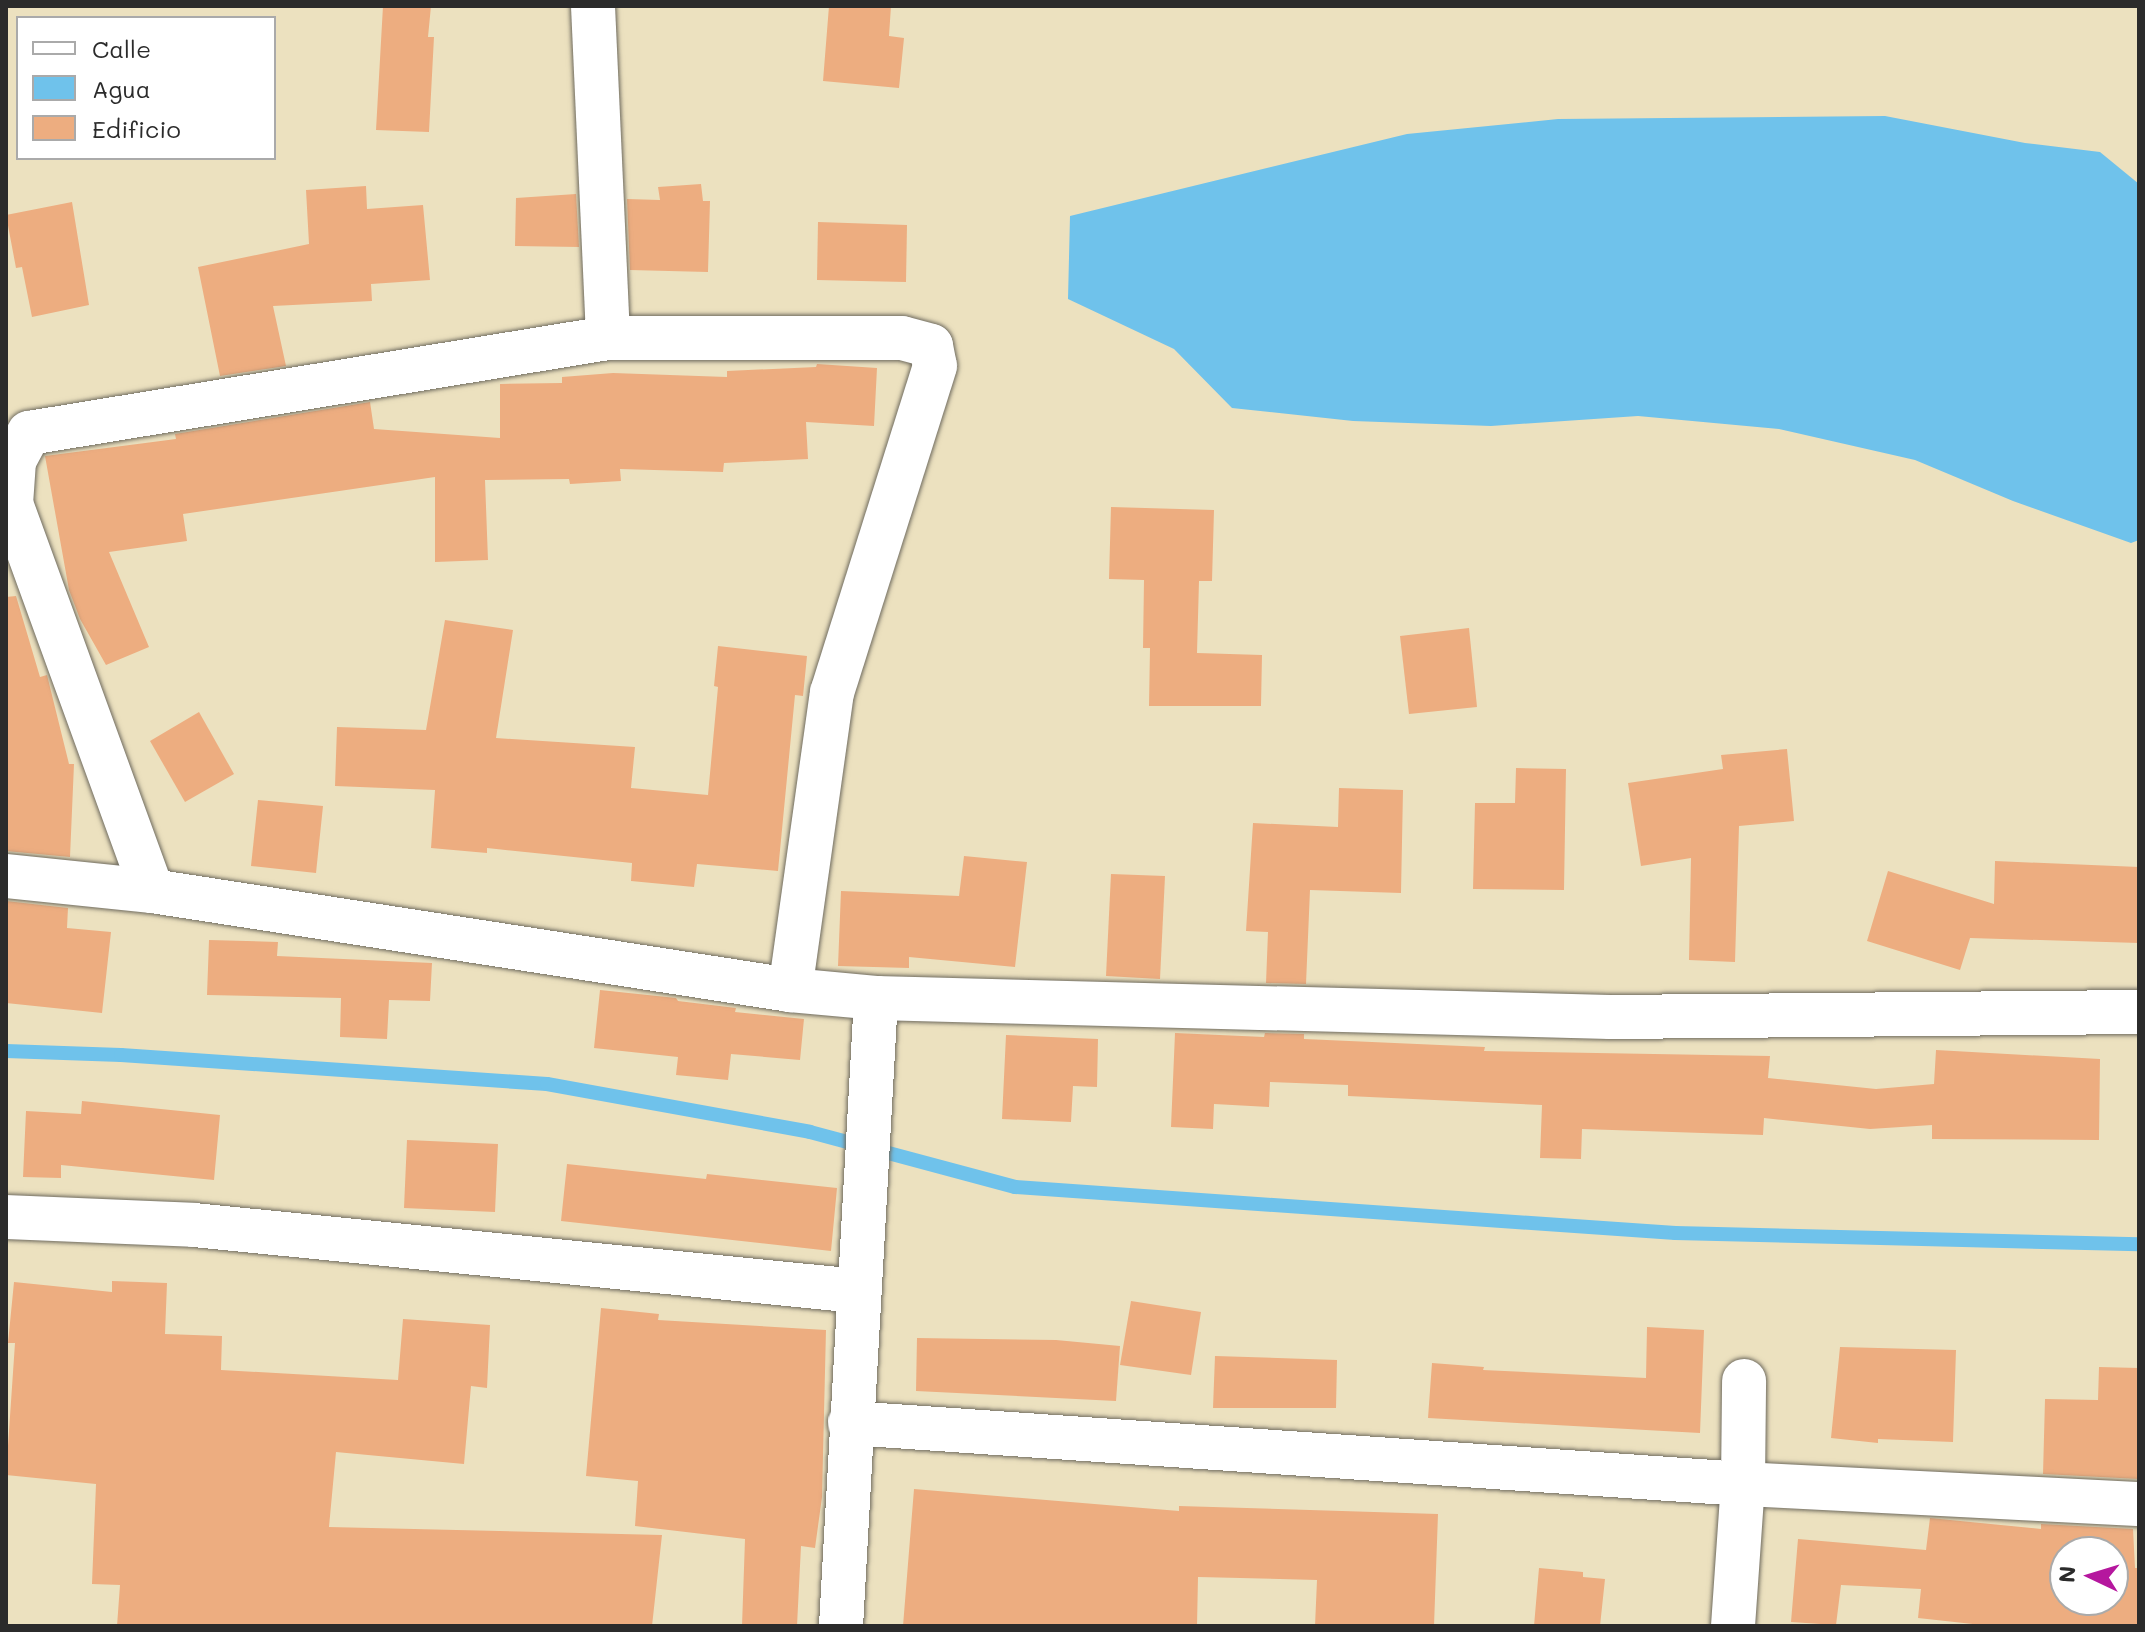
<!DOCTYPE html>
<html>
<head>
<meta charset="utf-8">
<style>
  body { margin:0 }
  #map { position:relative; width:2145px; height:1632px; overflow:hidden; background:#ece1bf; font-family:Mali,sans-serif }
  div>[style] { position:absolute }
  .water>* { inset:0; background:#6fc2eb }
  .stream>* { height:14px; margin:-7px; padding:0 7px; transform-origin:7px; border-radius:7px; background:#6fc2eb }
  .building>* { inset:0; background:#edad80 }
  .roads { filter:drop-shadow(0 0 2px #6f6b5f) drop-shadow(0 0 2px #6f6b5f) }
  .minor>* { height:44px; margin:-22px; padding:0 22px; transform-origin:22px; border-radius:22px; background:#fff }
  span { translate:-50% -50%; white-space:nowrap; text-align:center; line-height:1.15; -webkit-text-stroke:7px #fff; paint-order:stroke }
  .frame { position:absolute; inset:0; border:8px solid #2b2b2b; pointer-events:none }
  .legend { position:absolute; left:16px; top:16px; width:260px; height:144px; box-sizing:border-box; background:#fff; border:2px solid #aaa; margin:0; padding:10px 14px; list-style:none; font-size:24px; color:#2b2b2b }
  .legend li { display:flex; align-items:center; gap:16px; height:40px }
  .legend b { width:40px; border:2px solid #aaa }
  .north { position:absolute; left:2049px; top:1536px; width:80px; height:80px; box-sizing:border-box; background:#fff; border:2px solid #aaa; border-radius:50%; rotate:274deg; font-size:22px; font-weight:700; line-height:32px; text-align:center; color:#2b2b2b }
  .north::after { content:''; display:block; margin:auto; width:28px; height:36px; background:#b5179e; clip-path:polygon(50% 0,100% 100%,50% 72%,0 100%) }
</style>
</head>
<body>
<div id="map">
  <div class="water">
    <div style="clip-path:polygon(1885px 116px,2025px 143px,2100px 152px,2139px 184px,2139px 540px,2131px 543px,2013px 501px,1915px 460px,1779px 429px,1638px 416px,1491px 426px,1353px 421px,1232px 408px,1174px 349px,1068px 299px,1070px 216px,1407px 134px,1558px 119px)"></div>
  </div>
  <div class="stream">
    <div style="left:6px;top:1051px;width:115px;rotate:2deg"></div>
    <div style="left:121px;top:1055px;width:427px;rotate:3.9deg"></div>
    <div style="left:547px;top:1084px;width:267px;rotate:10.3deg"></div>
    <div style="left:810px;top:1132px;width:212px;rotate:15deg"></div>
    <div style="left:1015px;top:1187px;width:662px;rotate:3.99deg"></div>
    <div style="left:1675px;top:1233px;width:464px;rotate:1.4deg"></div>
  </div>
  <div class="building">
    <div style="clip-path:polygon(383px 6px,431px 6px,428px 37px,434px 37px,429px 132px,376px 130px)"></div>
    <div style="clip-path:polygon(829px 6px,891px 6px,889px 36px,904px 38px,899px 88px,823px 81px)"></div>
    <div style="clip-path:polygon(701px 184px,703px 201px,710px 201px,708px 272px,630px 270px,627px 199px,660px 200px,658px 187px)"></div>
    <div style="clip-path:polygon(366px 186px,367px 209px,423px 205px,430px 280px,371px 284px,372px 301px,273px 306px,286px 366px,220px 376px,198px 267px,309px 244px,306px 190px)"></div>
    <div style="clip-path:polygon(576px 194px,579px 247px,515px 246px,516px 198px)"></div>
    <div style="clip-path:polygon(72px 202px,89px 305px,32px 317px,22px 267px,16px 268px,6px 215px)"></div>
    <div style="clip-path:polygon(818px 222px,907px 225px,906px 282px,817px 280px)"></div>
    <div style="clip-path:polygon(817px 364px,877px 368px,874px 426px,806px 422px,808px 459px,724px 463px,723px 472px,620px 469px,621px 481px,570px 484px,569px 479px,485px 480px,488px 560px,435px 562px,435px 477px,183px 514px,187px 541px,109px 552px,149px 647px,106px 665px,80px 619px,69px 590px,45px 456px,176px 439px,175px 434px,370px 402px,374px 429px,500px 438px,500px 384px,562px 383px,562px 377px,613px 373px,727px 377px,727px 371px,816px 367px)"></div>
    <div style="clip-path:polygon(1111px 507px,1214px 510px,1212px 581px,1199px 581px,1197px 653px,1262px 655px,1261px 706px,1149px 706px,1150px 648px,1143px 648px,1144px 580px,1109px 579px)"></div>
    <div style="clip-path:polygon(16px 596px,40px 677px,47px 675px,69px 764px,74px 764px,70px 857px,6px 851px,6px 597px)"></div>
    <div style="clip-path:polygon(445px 620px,513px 630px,496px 738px,635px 747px,631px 788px,708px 795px,718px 687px,714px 686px,718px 646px,807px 656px,803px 696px,795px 695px,778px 871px,697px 864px,694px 887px,631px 881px,632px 863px,487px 848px,487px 853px,431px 848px,435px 790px,335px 786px,337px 727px,426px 730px)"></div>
    <div style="clip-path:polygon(1469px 628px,1477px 707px,1409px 714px,1400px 636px)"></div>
    <div style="clip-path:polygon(199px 712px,234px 774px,185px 802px,150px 741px)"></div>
    <div style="clip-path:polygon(1787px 749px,1794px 821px,1739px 826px,1735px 962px,1689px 960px,1691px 858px,1641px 866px,1628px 783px,1723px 769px,1721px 755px)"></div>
    <div style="clip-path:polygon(1516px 768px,1566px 769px,1564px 890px,1473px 889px,1475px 803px,1515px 803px)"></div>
    <div style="clip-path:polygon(1339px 788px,1403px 790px,1401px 893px,1310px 890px,1306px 984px,1266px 983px,1268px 932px,1246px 931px,1253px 823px,1338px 827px)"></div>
    <div style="clip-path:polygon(258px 800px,323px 806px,316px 873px,251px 866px)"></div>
    <div style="clip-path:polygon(964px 856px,1027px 862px,1015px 967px,909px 957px,909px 968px,838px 966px,841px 891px,959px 896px)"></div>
    <div style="clip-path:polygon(1995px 861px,2139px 867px,2139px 943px,1970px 938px,1960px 970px,1867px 941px,1888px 871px,1994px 904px)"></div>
    <div style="clip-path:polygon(1111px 874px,1165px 876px,1160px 979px,1106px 976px)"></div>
    <div style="clip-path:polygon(6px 901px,68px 908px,67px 928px,111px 932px,102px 1013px,6px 1003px)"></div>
    <div style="clip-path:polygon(209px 940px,278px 942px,277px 956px,432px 963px,430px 1001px,389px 1000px,387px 1039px,340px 1037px,341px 998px,207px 995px)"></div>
    <div style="clip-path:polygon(600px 990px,676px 998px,678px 1001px,736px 1008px,735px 1012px,804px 1019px,800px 1060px,731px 1054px,728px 1080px,676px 1075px,678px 1057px,594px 1048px)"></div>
    <div style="clip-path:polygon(1175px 1033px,1264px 1037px,1265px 1033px,1304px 1034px,1304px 1039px,1485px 1047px,1484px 1051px,1770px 1056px,1768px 1078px,1876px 1089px,1934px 1084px,1936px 1050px,2100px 1059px,2099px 1140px,1932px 1139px,1932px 1125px,1870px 1129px,1764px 1118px,1763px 1135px,1582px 1129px,1581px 1159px,1540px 1158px,1542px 1105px,1348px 1096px,1348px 1085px,1270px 1082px,1269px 1107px,1214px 1104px,1213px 1129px,1171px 1127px)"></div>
    <div style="clip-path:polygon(1006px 1035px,1098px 1039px,1097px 1087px,1073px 1086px,1071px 1122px,1002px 1119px)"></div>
    <div style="clip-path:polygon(82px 1101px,220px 1115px,214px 1180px,61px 1165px,61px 1178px,23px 1177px,26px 1111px,81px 1114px)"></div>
    <div style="clip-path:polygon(407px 1140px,498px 1144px,495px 1212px,404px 1208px)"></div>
    <div style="clip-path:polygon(567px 1164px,706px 1179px,707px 1174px,837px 1188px,831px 1251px,561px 1221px)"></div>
    <div style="clip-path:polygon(112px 1281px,167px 1283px,165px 1334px,222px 1336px,221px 1370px,398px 1380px,403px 1319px,490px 1325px,487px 1388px,471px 1386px,464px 1464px,336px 1452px,329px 1527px,662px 1535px,652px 1626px,117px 1626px,120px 1585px,92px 1584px,96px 1484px,6px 1475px,15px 1343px,8px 1343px,14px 1282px,112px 1292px)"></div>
    <div style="clip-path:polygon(1131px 1301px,1201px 1312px,1191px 1375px,1120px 1365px)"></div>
    <div style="clip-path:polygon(601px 1308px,659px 1314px,658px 1320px,826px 1330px,822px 1497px,815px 1548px,801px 1546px,797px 1626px,742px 1626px,745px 1539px,635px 1526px,638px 1481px,586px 1476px)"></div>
    <div style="clip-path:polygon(1647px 1327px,1704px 1330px,1700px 1433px,1428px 1418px,1432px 1363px,1484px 1367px,1483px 1370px,1646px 1378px)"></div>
    <div style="clip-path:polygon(917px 1338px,1056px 1340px,1120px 1346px,1116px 1401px,916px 1391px)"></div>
    <div style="clip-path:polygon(1840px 1347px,1956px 1350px,1953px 1442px,1878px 1439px,1878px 1443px,1831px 1438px)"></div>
    <div style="clip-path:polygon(1215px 1356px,1337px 1360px,1336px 1408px,1213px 1408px)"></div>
    <div style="clip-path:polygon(2099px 1367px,2139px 1368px,2139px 1479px,2043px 1474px,2045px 1399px,2098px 1400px)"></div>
    <div style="clip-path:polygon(914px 1489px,1179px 1511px,1179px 1506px,1438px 1514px,1434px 1626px,1315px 1626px,1317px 1580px,1198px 1577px,1197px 1626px,903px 1626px)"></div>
    <div style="clip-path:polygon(evenodd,1930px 1518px,2041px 1529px,2041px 1524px,2133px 1529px,2135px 1568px,2139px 1568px,2139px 1626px,1991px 1626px,1918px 1618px,1921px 1589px,1841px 1585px,1836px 1625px,1791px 1622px,1798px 1539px,1926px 1550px,1930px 1518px,2065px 1552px,2113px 1552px,2113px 1600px,2065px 1600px,2065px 1552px)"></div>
    <div style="clip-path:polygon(1539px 1568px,1583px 1572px,1583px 1577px,1605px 1579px,1600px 1626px,1534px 1626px)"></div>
  </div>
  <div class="roads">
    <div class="minor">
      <div style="left:593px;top:6px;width:332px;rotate:87.4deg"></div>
      <div style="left:6px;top:876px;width:147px;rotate:5.9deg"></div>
      <div style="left:152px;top:891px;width:646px;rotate:8.82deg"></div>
      <div style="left:790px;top:990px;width:86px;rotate:5.3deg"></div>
      <div style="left:876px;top:998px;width:734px;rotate:1.48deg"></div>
      <div style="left:1610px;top:1017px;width:529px;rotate:-0.54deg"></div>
      <div style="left:152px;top:891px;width:412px;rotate:-110deg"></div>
      <div style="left:11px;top:504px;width:43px;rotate:-86deg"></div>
      <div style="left:14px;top:461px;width:32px;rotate:-62deg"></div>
      <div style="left:29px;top:433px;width:587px;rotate:-9.32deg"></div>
      <div style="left:608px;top:338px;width:294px"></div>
      <div style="left:902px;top:338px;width:30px;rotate:15deg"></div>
      <div style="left:931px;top:346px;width:20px;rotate:79deg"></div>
      <div style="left:935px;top:366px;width:342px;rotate:107.5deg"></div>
      <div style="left:832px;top:692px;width:301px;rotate:98deg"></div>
      <div style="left:6px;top:1217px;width:188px;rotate:2.4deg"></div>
      <div style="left:194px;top:1225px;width:666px;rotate:5.68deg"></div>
      <div style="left:850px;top:1423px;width:895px;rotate:3.91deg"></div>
      <div style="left:1743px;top:1484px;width:397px;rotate:2.9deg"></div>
      <div style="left:841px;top:1626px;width:629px;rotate:-86.81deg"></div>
      <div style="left:1733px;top:1626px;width:142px;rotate:-86deg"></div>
      <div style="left:1743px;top:1484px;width:103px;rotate:-89.4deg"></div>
    </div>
  </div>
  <div class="frame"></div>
  <ul class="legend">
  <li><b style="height:10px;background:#fff"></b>Calle</li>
  <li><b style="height:22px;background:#6fc2eb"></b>Agua</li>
  <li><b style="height:22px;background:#edad80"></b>Edificio</li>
  </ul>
  <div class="north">N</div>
</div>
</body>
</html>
